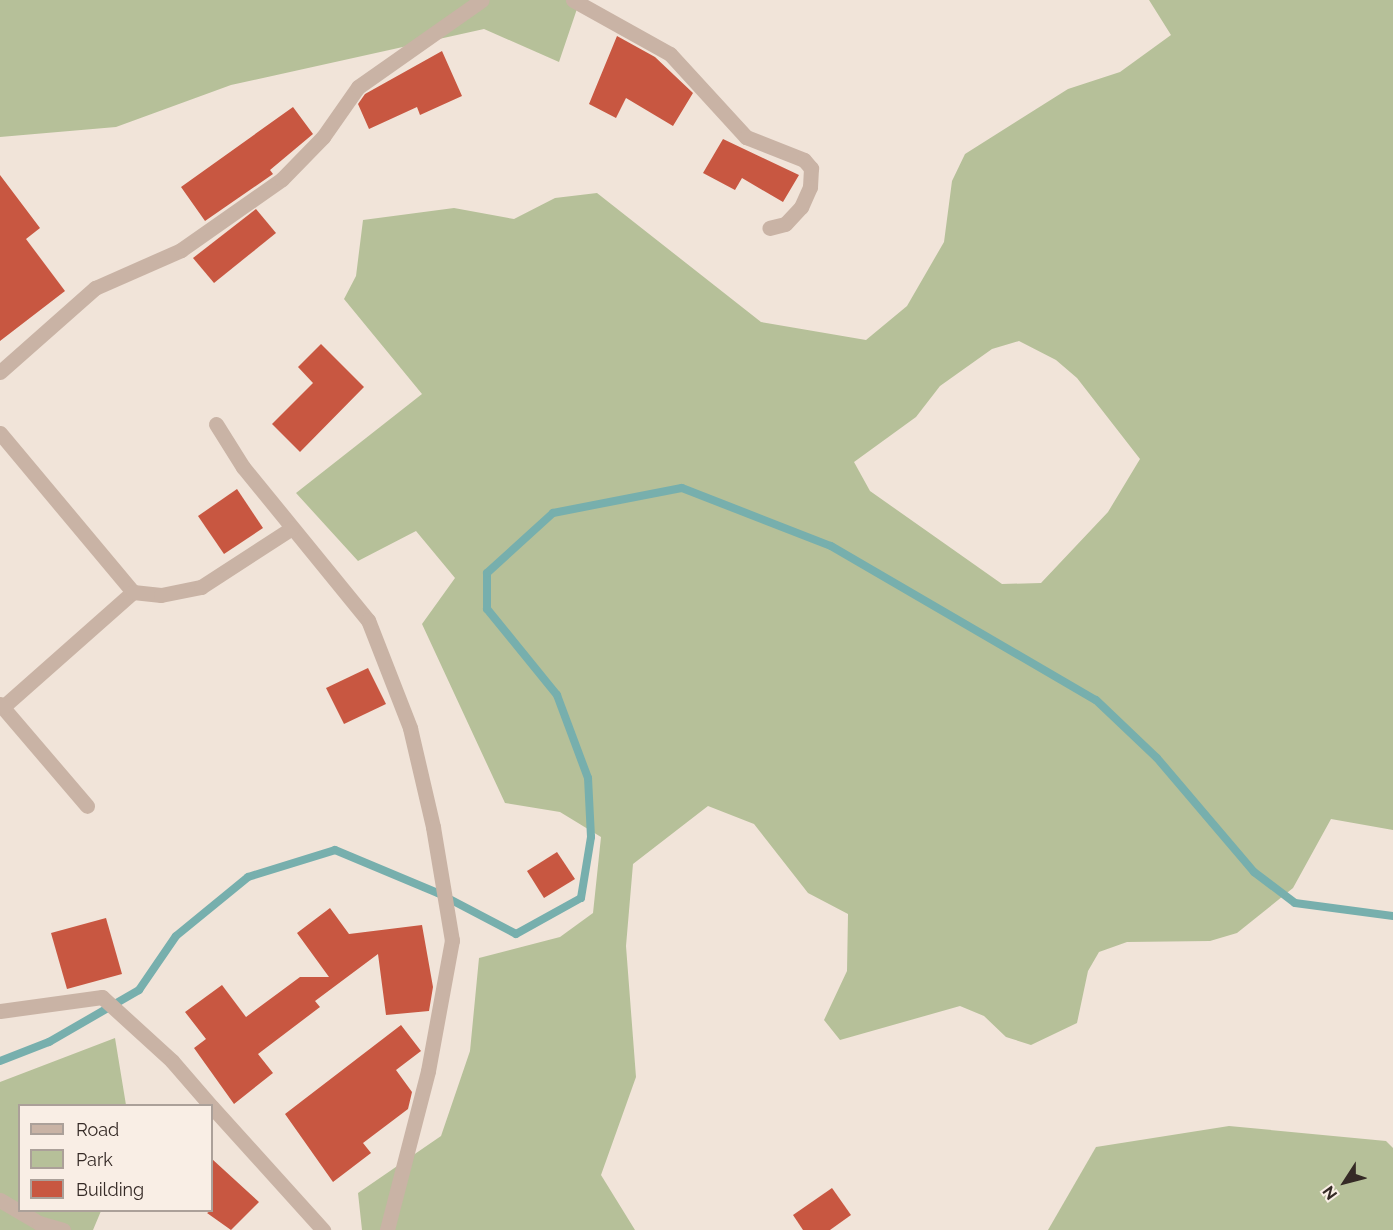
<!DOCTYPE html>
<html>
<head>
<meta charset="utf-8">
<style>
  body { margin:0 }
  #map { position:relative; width:1393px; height:1230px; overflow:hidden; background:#f1e4d9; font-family:Raleway,sans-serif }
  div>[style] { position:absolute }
  .green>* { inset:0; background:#b6c099 }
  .stream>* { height:8px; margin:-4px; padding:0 4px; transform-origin:4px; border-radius:4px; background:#77afad }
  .building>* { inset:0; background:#c85741 }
  .street>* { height:15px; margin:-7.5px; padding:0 7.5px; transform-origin:7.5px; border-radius:7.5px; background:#c9b3a5 }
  span { translate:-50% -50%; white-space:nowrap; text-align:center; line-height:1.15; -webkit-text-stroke:6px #f9eee5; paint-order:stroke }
  .legend { position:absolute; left:18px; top:1104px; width:195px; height:108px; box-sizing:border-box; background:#f9eee5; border:2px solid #aba099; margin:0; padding:8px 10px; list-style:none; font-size:18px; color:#352a26 }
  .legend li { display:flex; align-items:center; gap:12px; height:30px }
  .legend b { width:30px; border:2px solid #aba099 }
  .north { position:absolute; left:1315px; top:1152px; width:60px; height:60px; -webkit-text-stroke:4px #f9eee5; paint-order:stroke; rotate:234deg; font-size:16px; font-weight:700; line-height:24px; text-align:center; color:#352a26 }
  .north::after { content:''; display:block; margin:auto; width:21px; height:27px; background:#352a26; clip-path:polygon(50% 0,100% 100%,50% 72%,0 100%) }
</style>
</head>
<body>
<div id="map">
  <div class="green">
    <div style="clip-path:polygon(0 0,580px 0,559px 62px,484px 29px,231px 85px,116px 127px,0 137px)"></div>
    <div style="clip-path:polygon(evenodd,1149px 0,1393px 0,1393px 830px,1331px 819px,1293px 888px,1237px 933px,1210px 941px,1127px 942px,1099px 952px,1088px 971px,1077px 1023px,1031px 1045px,1006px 1037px,984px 1016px,960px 1006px,840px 1040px,824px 1020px,847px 971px,848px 914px,808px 893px,754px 824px,708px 806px,633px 864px,626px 946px,636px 1077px,601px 1175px,635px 1230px,362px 1230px,358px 1193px,441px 1136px,470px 1051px,479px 958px,560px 937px,593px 913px,601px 837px,560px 812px,505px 803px,422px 624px,455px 578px,416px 531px,358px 561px,296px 493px,422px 394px,344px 299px,356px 276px,363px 220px,454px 208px,514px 219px,555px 198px,597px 193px,761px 322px,866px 340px,907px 306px,944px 242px,952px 181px,965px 154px,1068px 89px,1120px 72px,1171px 35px,1149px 0,1019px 341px,1056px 360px,1077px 378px,1140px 459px,1108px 512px,1041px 583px,1002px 584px,870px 491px,854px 462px,916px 417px,940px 386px,992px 349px,1019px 341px)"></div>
    <div style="clip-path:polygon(115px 1038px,126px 1105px,20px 1106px,20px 1210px,101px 1211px,93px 1230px,0 1230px,0 1082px)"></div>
    <div style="clip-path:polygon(1229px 1126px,1386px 1141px,1393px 1148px,1393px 1230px,1048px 1230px,1096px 1147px)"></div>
  </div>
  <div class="stream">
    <div style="left:0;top:1061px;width:53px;rotate:-21.2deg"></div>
    <div style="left:49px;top:1042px;width:104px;rotate:-30deg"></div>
    <div style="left:139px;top:990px;width:65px;rotate:-55.6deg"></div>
    <div style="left:176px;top:936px;width:93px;rotate:-39.3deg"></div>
    <div style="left:248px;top:877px;width:91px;rotate:-17.2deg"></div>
    <div style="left:335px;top:850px;width:112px;rotate:22.7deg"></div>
    <div style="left:438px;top:893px;width:88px;rotate:27.7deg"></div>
    <div style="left:516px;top:934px;width:74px;rotate:-29deg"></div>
    <div style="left:581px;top:898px;width:62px;rotate:-80.7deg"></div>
    <div style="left:591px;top:837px;width:59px;rotate:-92.9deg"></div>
    <div style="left:588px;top:778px;width:89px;rotate:-110.5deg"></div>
    <div style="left:557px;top:695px;width:111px;rotate:-129.1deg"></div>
    <div style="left:487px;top:609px;width:36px;rotate:-90deg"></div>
    <div style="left:487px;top:573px;width:89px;rotate:-42.3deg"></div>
    <div style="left:553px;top:513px;width:131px;rotate:-11deg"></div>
    <div style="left:682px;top:488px;width:160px;rotate:21.3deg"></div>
    <div style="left:831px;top:546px;width:306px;rotate:30.2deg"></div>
    <div style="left:1096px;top:700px;width:84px;rotate:43.6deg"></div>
    <div style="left:1157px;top:758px;width:150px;rotate:49.6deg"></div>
    <div style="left:1254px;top:872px;width:51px;rotate:37.1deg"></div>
    <div style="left:1295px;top:903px;width:99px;rotate:7.6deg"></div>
  </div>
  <div class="building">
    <div style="clip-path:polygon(617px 36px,655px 57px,693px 93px,673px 126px,626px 98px,616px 118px,589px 104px)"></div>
    <div style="clip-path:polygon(442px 51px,462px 96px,420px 115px,417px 107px,369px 129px,358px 104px,365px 94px)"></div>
    <div style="clip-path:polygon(293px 107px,313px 134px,270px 170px,273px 174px,205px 221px,181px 187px)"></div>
    <div style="clip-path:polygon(723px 139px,799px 175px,783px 202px,742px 178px,735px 190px,703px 173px)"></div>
    <div style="clip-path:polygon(0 175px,40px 228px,26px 239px,65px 291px,0 341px)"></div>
    <div style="clip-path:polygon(256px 209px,276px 233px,214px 283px,193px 258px)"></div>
    <div style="clip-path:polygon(321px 344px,364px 387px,300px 452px,272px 424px,313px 383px,298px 367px)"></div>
    <div style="clip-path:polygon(237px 489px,263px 528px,224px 554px,198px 516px)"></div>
    <div style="clip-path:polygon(368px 668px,386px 704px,344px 724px,326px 688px)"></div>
    <div style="clip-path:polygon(557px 852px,575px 879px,544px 898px,527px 871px)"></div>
    <div style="clip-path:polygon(330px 908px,349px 934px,422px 925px,433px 987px,429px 1011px,386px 1015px,378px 954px,315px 1001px,320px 1007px,258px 1054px,273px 1073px,234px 1104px,194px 1048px,206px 1039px,185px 1012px,222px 985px,246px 1017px,300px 977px,329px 977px,297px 933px)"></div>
    <div style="clip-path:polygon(106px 918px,122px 974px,67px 989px,51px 933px)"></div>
    <div style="clip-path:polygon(401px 1025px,421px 1051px,396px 1070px,412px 1092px,408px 1109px,363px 1143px,371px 1153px,333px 1182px,285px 1114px)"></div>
    <div style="clip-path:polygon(212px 1159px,259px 1202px,231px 1230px,207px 1213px,212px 1210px)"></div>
    <div style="clip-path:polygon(832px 1188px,851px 1215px,830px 1230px,803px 1230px,793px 1215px)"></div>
  </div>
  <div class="street">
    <div style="left:573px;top:0;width:111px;rotate:29.1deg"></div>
    <div style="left:670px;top:54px;width:113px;rotate:47.5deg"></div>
    <div style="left:746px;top:137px;width:62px;rotate:21.6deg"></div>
    <div style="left:804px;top:160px;width:11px;rotate:49deg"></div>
    <div style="left:811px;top:168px;width:19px;rotate:93deg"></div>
    <div style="left:810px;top:187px;width:22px;rotate:114deg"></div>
    <div style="left:801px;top:207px;width:23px;rotate:133deg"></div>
    <div style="left:785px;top:224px;width:16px;rotate:166deg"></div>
    <div style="left:0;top:372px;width:127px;rotate:-41.5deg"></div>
    <div style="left:95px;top:288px;width:94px;rotate:-23.8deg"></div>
    <div style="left:181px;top:250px;width:123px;rotate:-35.1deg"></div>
    <div style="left:282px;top:179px;width:59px;rotate:-45.7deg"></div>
    <div style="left:323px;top:137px;width:61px;rotate:-55deg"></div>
    <div style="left:358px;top:87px;width:151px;rotate:-35.1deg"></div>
    <div style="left:216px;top:424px;width:51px;rotate:57.9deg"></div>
    <div style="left:243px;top:467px;width:198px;rotate:50.8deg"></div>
    <div style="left:368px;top:620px;width:116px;rotate:68.7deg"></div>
    <div style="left:410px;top:728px;width:102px;rotate:76.9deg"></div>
    <div style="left:433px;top:827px;width:115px;rotate:80.5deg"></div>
    <div style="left:452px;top:940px;width:133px;rotate:100.4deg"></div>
    <div style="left:428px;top:1071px;width:164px;rotate:104.5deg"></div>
    <div style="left:0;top:433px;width:207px;rotate:50.1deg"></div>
    <div style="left:0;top:704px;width:134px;rotate:49.5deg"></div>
    <div style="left:3px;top:707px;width:174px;rotate:-41.5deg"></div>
    <div style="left:133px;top:592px;width:28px;rotate:6deg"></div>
    <div style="left:161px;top:595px;width:41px;rotate:-11.3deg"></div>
    <div style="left:201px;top:587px;width:108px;rotate:-33deg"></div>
    <div style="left:0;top:1011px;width:103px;rotate:-7.8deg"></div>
    <div style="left:102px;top:997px;width:95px;rotate:42.4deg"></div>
    <div style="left:172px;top:1061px;width:60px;rotate:49.1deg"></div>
    <div style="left:212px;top:1107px;width:166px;rotate:47.9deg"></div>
    <div style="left:0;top:1200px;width:45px;rotate:30.5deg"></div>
    <div style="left:39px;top:1223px;width:25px;rotate:16deg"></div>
  </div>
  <ul class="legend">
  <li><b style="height:8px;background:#c9b3a5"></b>Road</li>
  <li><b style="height:16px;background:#b6c099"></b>Park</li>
  <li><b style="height:16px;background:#c85741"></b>Building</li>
  </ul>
  <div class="north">N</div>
</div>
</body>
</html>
